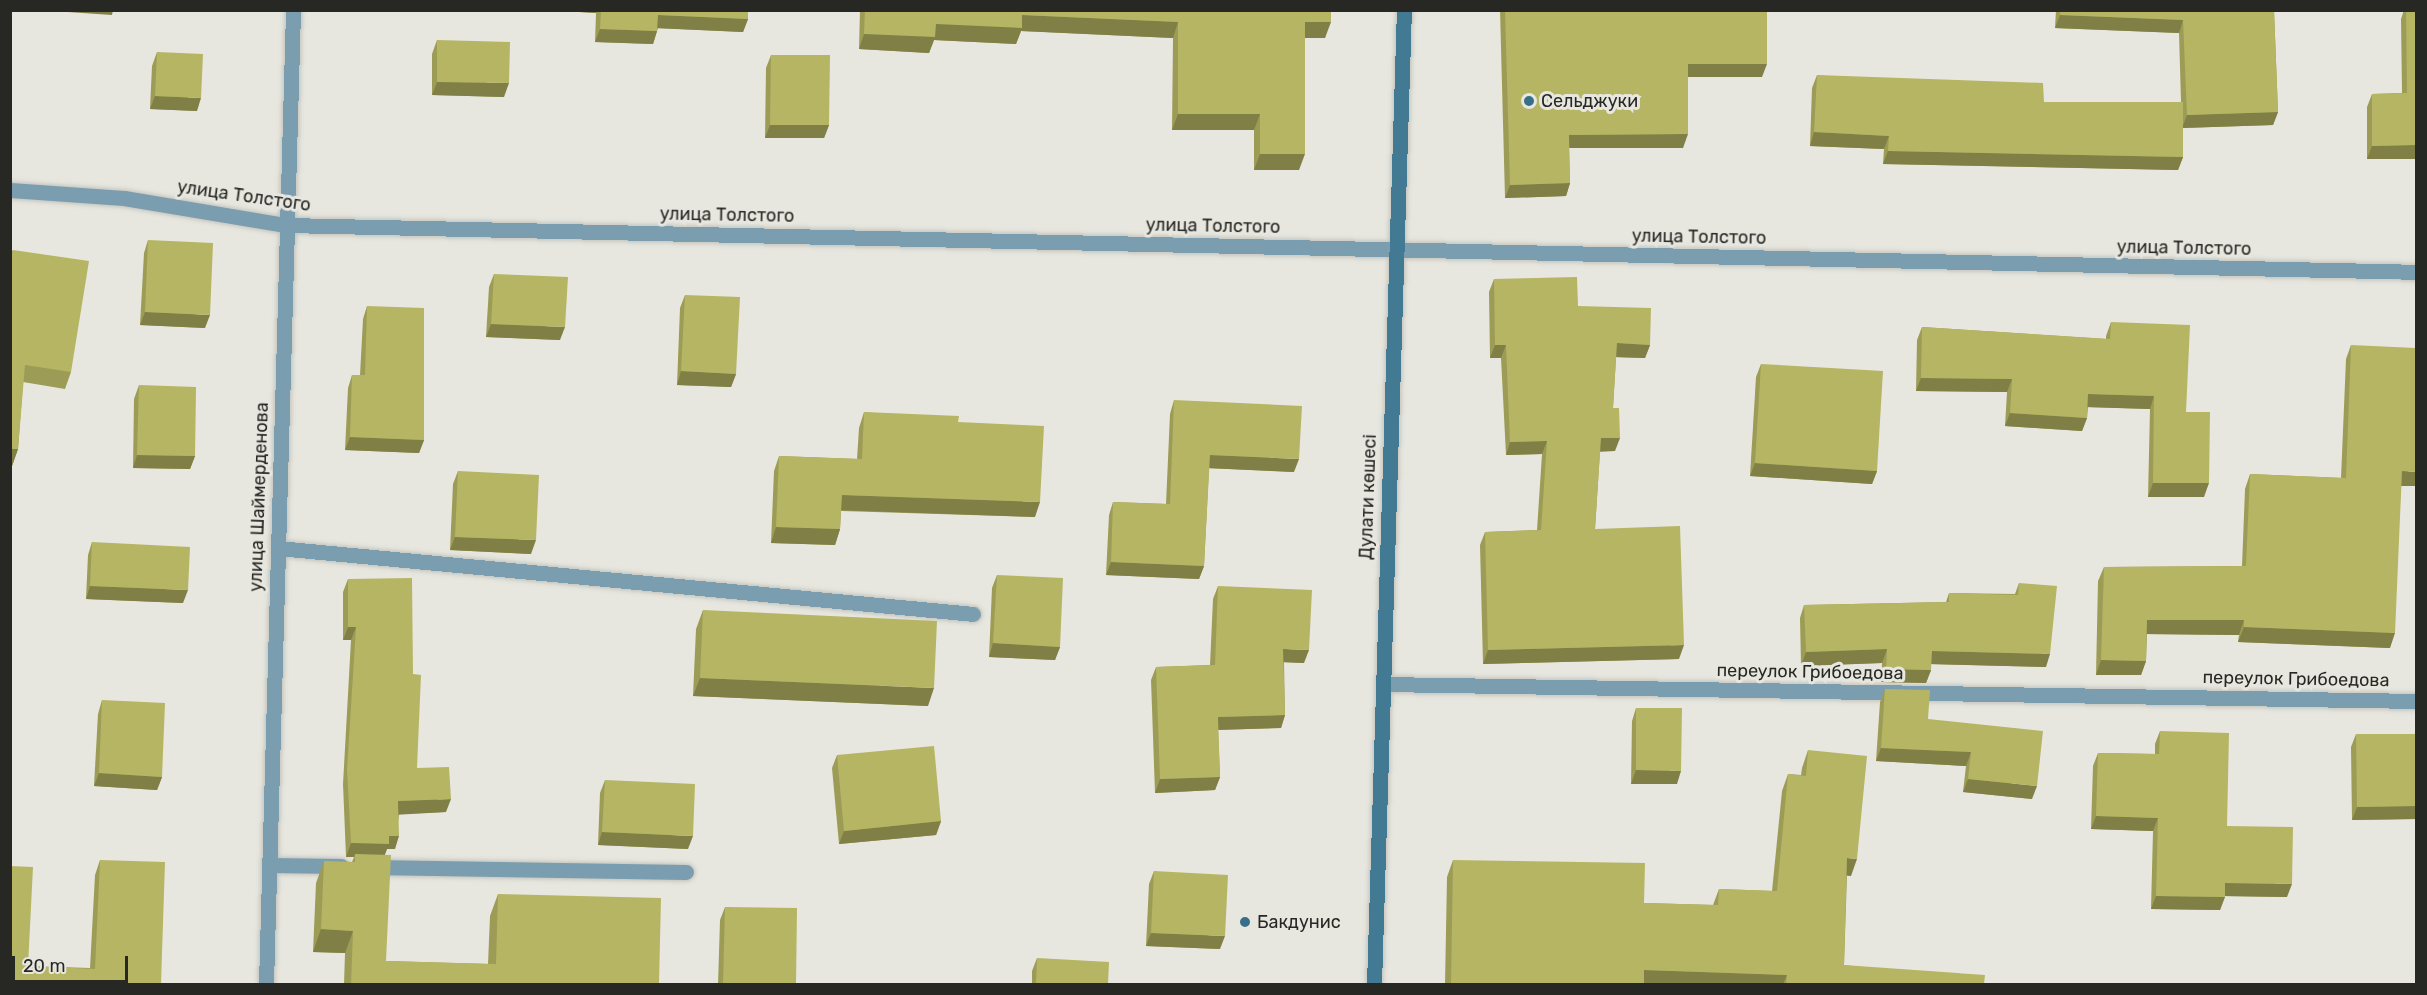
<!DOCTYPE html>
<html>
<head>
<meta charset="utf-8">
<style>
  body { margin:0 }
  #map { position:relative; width:2427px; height:995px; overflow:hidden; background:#e7e7e0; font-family:Rubik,sans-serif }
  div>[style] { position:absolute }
  .roads { filter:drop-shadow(0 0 2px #c4c4be) drop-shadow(0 0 2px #c4c4be) }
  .service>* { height:15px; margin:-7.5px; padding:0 7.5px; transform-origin:7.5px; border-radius:7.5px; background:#7a9daf }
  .minor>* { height:15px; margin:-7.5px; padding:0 7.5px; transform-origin:7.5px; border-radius:7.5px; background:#7a9daf }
  .secondary>* { height:15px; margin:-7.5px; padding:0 7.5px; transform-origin:7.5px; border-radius:7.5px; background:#427993 }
  .wall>* { inset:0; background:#9c9c56 }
  .shaded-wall>* { inset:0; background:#7f7f46 }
  .building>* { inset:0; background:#b5b564 }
  .dots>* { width:16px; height:16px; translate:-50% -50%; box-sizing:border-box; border:3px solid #e7e7e0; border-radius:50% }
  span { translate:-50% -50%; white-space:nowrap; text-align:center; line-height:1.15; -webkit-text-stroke:6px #e7e7e0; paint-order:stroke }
  .poi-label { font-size:18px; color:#272724 }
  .left { translate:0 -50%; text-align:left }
  .street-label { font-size:18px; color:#272724 }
  .frame { position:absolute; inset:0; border:12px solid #272724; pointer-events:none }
  .scale { position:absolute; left:12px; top:956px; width:116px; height:27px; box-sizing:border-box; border:3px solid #272724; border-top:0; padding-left:8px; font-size:18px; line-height:21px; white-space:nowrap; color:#272724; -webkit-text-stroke:4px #e7e7e0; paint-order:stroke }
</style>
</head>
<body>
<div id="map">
  <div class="roads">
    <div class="service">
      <div style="left:10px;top:190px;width:114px;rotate:4deg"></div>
      <div style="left:124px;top:198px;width:164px;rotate:9.5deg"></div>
      <div style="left:269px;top:865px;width:72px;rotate:0.8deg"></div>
      <div style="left:371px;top:867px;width:315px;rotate:0.9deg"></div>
    </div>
    <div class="minor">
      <div style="left:286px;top:225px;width:2131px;rotate:1.26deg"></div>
      <div style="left:278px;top:548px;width:698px;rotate:5.42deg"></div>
      <div style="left:1383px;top:684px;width:1033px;rotate:0.94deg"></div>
      <div style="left:266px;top:984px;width:974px;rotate:-88.41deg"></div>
    </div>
    <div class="secondary">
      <div style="left:1374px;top:984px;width:974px;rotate:-88.24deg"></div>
    </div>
  </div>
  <div class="wall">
    <div style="clip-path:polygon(546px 10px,748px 10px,748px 19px,743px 32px,658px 28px,653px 44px,595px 42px,596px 13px)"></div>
    <div style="clip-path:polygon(860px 10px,1331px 10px,1325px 38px,1305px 38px,1299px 170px,1254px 170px,1254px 130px,1172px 130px,1173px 38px,1021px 31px,1016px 44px,934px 40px,929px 53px,859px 49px)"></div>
    <div style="clip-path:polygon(1500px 10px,1767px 10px,1762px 77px,1688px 77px,1683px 148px,1569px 148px,1570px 183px,1566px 196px,1505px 198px)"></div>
    <div style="clip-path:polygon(2056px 10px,2274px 10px,2278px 112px,2273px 125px,2183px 128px,2183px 157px,2178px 170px,1883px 164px,1884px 149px,1810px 146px,1812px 88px,1817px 75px,2044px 102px,2181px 102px,2179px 33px,2055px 28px)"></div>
    <div style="clip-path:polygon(2404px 10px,2416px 10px,2416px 159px,2367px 159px,2367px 107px,2372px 94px,2402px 93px,2401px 19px)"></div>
    <div style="clip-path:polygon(437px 40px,504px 97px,432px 95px,432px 54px)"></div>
    <div style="clip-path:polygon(157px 52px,197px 111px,150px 109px,152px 66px)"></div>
    <div style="clip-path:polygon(771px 55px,829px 125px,824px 138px,765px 138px,766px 68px)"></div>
    <div style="clip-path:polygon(148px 240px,205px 328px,140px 325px,144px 253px)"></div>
    <div style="clip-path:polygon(13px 250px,71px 372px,65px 389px,23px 382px,18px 449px,12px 466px,10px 466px,10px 255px)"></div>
    <div style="clip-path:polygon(494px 274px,560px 340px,486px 337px,489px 287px)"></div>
    <div style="clip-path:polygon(1494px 279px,1578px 306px,1650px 345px,1645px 358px,1616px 357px,1613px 408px,1615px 451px,1600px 451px,1595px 529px,1679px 659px,1483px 664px,1480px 545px,1485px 532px,1537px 530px,1542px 454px,1506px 455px,1501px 358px,1490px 358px,1489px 292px)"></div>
    <div style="clip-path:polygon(685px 295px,736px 374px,731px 387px,677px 385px,680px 308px)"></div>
    <div style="clip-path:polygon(367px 306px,424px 440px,419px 453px,345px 450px,348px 388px,352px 375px,360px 375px,363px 319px)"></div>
    <div style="clip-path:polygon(2111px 322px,2186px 412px,2204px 497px,2148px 497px,2150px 409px,2088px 407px,2087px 418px,2082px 431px,2005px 426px,2007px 392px,1916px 391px,1917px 340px,1922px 327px,2106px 339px,2106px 336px)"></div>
    <div style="clip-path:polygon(2351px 345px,2415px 486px,2401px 486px,2390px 648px,2238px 642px,2239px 635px,2147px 634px,2146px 661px,2141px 675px,2096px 675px,2098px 581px,2104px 567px,2242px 566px,2245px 489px,2250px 474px,2341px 478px,2346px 359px)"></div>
    <div style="clip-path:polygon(1761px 364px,1877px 471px,1872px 484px,1750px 476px,1756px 377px)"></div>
    <div style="clip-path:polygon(139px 385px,195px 456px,190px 469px,133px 468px,134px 399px)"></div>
    <div style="clip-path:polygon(1174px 400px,1294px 472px,1209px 468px,1204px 566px,1199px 579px,1106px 575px,1109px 515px,1113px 502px,1166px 504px,1170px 414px)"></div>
    <div style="clip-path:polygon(864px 412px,958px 422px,1035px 517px,841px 511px,840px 529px,835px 545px,771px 543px,774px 471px,779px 456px,857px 459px,859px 428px)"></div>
    <div style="clip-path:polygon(458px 471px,531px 554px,450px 550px,453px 484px)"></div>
    <div style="clip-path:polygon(92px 542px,183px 603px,86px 599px,88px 555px)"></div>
    <div style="clip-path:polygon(997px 575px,1060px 647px,1055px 660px,989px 657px,992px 588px)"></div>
    <div style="clip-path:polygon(348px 579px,413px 674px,417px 768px,446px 812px,399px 814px,395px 849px,387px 849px,385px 854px,386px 961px,488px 964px,490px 916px,498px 894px,659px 984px,344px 984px,345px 953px,313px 952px,316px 883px,324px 861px,352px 862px,354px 857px,346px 857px,343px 784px,351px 640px,343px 640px,343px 592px)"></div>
    <div style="clip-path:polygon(2019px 583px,2046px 667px,1931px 664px,1931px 670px,1926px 683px,1881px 682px,1882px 663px,1801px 666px,1800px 618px,1804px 605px,1946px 602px,1949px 593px,2015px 594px)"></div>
    <div style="clip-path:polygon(1218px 586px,1304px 663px,1284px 662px,1285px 715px,1281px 728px,1218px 730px,1220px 777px,1215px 790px,1155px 793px,1151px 680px,1156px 667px,1210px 665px,1213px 599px)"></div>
    <div style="clip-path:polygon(703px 610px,928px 706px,693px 696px,696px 629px)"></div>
    <div style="clip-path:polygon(1885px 689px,1928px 719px,2032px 799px,1963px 792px,1966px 766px,1876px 761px,1880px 702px)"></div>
    <div style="clip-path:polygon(102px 700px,162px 777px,157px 790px,94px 786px,98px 714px)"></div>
    <div style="clip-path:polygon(1636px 708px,1677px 784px,1631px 784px,1632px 721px)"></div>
    <div style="clip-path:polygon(2160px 731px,2227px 826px,2287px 897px,2225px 896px,2220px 910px,2151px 909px,2153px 831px,2091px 829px,2093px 766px,2098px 753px,2155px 754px,2155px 744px)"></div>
    <div style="clip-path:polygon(2356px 734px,2416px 734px,2416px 819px,2352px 820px,2351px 747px)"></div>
    <div style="clip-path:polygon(1808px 750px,1851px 876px,1847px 875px,1844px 965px,1984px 984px,1445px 984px,1447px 877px,1453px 860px,1644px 903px,1713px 905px,1719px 889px,1772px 891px,1782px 791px,1788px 774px,1801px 775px,1802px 768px)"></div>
    <div style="clip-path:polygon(837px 755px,941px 821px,936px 835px,839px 844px,832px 768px)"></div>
    <div style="clip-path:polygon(605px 780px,688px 849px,598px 845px,600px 793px)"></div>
    <div style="clip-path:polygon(100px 860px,161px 984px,28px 966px,90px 968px,95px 875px)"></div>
    <div style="clip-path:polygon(1154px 871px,1220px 949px,1146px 946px,1149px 884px)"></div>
    <div style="clip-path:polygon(725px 907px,796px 984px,718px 984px,720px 920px)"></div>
    <div style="clip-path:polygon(1037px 958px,1108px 984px,1032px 984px,1032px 971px)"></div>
  </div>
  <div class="shaded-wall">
    <div style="clip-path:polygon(38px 10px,113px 10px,112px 15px)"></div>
    <div style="clip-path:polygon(546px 10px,597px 10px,596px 13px)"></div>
    <div style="clip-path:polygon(658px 15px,748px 19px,743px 32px,653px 28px)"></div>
    <div style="clip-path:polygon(1022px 15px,1178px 22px,1173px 38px,1021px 31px,1016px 44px,934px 40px,929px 53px,859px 49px,864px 34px,936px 24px)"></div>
    <div style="clip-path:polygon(2060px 15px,2183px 20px,2179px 33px,2055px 28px)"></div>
    <div style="clip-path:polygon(1305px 22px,1331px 22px,1325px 38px,1299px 38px)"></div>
    <div style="clip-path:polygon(600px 29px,657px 31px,653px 44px,595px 42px)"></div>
    <div style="clip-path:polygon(1688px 64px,1767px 64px,1762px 77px,1683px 77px)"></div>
    <div style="clip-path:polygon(437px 82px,509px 83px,504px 97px,432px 95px)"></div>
    <div style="clip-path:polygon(155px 96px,201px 98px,197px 111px,150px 109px)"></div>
    <div style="clip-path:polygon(2278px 112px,2273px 125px,2182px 128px,2187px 115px)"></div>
    <div style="clip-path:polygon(1178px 114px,1260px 114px,1254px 130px,1172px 130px)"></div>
    <div style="clip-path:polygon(770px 125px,829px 125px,824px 138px,765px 138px)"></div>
    <div style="clip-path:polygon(1814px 132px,1889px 136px,1884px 149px,1810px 146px)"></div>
    <div style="clip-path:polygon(1688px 134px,1683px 148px,1564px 148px,1569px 135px)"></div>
    <div style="clip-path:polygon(2416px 145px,2416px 159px,2367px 159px,2372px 146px)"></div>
    <div style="clip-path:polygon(1888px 151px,2183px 157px,2178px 170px,1883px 164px)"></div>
    <div style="clip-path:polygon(1260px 154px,1305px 154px,1299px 170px,1254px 170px)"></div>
    <div style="clip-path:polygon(1570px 183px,1566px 196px,1505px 198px,1510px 185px)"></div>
    <div style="clip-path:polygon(145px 312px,210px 315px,205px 328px,140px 325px)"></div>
    <div style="clip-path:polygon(491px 324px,565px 327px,560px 340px,486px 337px)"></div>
    <div style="clip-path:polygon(1617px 343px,1650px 345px,1645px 358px,1612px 357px)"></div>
    <div style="clip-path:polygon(1495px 345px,1506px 345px,1501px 358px,1490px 358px)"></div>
    <div style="clip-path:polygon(681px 371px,736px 374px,731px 387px,677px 385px)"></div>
    <div style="clip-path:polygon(1921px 378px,2012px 379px,2007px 392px,1916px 391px)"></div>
    <div style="clip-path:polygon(2088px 394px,2154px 396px,2150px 409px,2084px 407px)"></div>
    <div style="clip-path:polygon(2010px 413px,2087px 418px,2082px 431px,2005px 426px)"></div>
    <div style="clip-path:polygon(350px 437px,424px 440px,419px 453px,345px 450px)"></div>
    <div style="clip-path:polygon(1601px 438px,1620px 438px,1615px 451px,1596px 452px)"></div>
    <div style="clip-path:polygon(1547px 441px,1542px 454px,1506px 455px,1510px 442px)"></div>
    <div style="clip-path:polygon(10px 449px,18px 449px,12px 466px,10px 466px)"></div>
    <div style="clip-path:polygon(137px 455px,195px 456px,190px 469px,133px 468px)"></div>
    <div style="clip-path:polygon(1210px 455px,1299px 459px,1294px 472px,1205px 468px)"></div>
    <div style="clip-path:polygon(1755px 463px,1877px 471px,1872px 484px,1750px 476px)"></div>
    <div style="clip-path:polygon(2402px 471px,2416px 472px,2416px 483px,2415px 486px,2397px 486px)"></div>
    <div style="clip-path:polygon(2153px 483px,2209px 483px,2204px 497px,2148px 497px)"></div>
    <div style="clip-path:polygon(842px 495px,1040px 502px,1035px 517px,836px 510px)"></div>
    <div style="clip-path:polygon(776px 527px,840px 529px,835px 545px,771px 543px)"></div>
    <div style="clip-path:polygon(455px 537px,536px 540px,531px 554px,450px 550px)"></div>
    <div style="clip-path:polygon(1111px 562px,1204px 566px,1199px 579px,1106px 575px)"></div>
    <div style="clip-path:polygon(90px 586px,188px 590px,183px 603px,86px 599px)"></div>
    <div style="clip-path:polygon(2147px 620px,2244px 620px,2239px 635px,2141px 634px)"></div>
    <div style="clip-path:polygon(348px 627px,356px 627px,351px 640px,343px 640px)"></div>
    <div style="clip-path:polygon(2244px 627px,2395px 633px,2390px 648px,2238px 642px)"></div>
    <div style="clip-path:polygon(993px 643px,1060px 647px,1055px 660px,989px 657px)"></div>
    <div style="clip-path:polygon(1684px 645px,1679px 659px,1483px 664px,1488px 650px)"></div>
    <div style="clip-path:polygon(1283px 649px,1309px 650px,1304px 663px,1278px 662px)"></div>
    <div style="clip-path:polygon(1887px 649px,1882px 663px,1801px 666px,1806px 652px)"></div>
    <div style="clip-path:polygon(1932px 651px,2050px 654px,2046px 667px,1927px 664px)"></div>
    <div style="clip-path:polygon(2101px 660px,2146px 661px,2141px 675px,2096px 675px)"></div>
    <div style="clip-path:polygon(1886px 669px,1931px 670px,1926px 683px,1881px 682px)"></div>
    <div style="clip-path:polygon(700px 678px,934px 688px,928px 706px,693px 696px)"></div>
    <div style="clip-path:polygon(1285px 715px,1281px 728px,1213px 730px,1218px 717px)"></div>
    <div style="clip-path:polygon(1881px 748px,1971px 752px,1966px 766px,1876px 761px)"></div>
    <div style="clip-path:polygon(1636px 770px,1681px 771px,1677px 784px,1631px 784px)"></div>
    <div style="clip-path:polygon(99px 773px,162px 777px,157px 790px,94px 786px)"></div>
    <div style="clip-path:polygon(1220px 777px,1215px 790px,1155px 793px,1160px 779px)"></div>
    <div style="clip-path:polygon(1968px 779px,2037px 786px,2032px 799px,1963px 792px)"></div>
    <div style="clip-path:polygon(451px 799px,446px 812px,393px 815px,398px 801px)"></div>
    <div style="clip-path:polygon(2416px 806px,2416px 819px,2352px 820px,2357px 807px)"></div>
    <div style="clip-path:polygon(2096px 816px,2158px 818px,2153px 831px,2091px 829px)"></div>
    <div style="clip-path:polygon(941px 821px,936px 835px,839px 844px,844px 831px)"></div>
    <div style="clip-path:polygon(602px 832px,693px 836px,688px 849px,598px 845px)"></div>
    <div style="clip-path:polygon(389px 836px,399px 836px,395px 849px,387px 849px,384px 857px,355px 854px,354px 857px,346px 857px,351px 843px)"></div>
    <div style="clip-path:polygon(1847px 858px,1857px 859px,1851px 876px,1841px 875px)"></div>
    <div style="clip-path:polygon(2225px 883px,2292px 884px,2287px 897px,2220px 896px)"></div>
    <div style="clip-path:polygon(2156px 896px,2225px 897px,2220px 910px,2151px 909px)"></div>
    <div style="clip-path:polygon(321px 929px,353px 931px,345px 953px,313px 952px)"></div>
    <div style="clip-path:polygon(1151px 933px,1225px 936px,1220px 949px,1146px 946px)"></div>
    <div style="clip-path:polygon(1644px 970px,1787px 975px,1783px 984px,1638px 984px)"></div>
  </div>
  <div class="building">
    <div style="clip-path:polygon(601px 10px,748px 10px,748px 19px,658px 15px,657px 31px,600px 29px)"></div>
    <div style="clip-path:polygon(865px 10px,1331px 10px,1331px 22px,1305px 22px,1305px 154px,1260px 154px,1260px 114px,1178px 114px,1178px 22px,1022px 15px,1022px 28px,936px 24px,935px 37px,864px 34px)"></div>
    <div style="clip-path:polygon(1505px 10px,1767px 10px,1767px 64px,1688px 64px,1688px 134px,1569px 135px,1570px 183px,1510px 185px)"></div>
    <div style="clip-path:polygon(2060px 10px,2274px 10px,2278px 112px,2187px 115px,2183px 20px,2060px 15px)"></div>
    <div style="clip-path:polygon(2406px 10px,2416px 10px,2416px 145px,2372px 146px,2372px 94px,2407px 93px)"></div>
    <div style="clip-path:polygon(437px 40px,510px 42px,509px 83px,437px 82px)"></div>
    <div style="clip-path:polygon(157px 52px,203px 54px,201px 98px,155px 96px)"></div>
    <div style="clip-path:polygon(771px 55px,830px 55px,829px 125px,770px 125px)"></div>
    <div style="clip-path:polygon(1817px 75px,2043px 83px,2044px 102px,2183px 102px,2183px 157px,1888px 151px,1889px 136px,1814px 132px)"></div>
    <div style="clip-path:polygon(148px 240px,213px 243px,210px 315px,145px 312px)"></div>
    <div style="clip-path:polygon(13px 250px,89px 261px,71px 372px,25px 365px,18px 449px,10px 449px,10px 263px)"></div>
    <div style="clip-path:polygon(494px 274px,568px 277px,565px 327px,491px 324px)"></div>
    <div style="clip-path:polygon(1577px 277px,1578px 306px,1651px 308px,1650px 345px,1617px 343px,1613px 408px,1619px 408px,1620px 438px,1601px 438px,1595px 529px,1680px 526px,1684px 645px,1488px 650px,1485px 532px,1541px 530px,1547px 441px,1510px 442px,1506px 345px,1495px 345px,1494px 279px)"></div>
    <div style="clip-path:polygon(685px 295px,740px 297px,736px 374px,681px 371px)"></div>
    <div style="clip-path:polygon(367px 306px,424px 308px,424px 440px,350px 437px,352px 375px,365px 375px)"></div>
    <div style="clip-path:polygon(2111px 322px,2190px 325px,2186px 412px,2210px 412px,2209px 483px,2153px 483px,2154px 396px,2088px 394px,2087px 418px,2010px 413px,2012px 379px,1921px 378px,1922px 327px,2110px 339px)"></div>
    <div style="clip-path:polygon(2351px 345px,2416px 348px,2416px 472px,2402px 471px,2395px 633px,2244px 627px,2244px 620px,2147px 620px,2146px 661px,2101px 660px,2104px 567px,2246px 566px,2250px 474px,2346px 478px)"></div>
    <div style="clip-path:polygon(1761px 364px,1883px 371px,1877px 471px,1755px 463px)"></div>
    <div style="clip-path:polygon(139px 385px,196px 387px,195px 456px,137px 455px)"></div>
    <div style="clip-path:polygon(1174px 400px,1302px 406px,1299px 459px,1210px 455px,1204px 566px,1111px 562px,1113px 502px,1170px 504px)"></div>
    <div style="clip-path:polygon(864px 412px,959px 416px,958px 422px,1044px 426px,1040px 502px,842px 495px,840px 529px,776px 527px,779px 456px,862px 459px)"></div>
    <div style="clip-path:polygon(458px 471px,539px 475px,536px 540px,455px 537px)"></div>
    <div style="clip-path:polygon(92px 542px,190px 547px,188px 590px,90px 586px)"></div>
    <div style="clip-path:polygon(997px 575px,1063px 578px,1060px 647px,993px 643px)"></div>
    <div style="clip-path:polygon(412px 578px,413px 674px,421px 675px,417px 768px,449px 767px,451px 799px,398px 801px,399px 836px,389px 836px,389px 844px,351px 843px,347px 770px,356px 627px,348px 627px,348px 579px)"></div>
    <div style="clip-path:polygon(2019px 583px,2057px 586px,2050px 654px,1932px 651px,1931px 670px,1886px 669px,1887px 649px,1806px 652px,1804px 605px,1949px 602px,1949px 593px,2018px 595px)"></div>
    <div style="clip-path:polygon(1218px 586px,1312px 590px,1309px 650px,1283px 649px,1285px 715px,1218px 717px,1220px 777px,1160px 779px,1156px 667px,1215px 665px)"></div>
    <div style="clip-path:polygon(703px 610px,937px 621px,934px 688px,700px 678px)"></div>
    <div style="clip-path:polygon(1885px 689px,1930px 690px,1928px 719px,2043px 731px,2037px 786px,1968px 779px,1971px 752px,1881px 748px)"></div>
    <div style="clip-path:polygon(102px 700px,165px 703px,162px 777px,99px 773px)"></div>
    <div style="clip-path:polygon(1636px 708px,1682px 708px,1681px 771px,1636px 770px)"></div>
    <div style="clip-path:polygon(2160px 731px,2229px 733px,2227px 826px,2293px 827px,2292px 884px,2225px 883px,2225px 897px,2156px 896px,2158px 818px,2096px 816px,2098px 753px,2159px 754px)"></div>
    <div style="clip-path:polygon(2356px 734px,2416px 734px,2416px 806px,2357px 807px)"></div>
    <div style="clip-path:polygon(934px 746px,941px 821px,844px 831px,837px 755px)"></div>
    <div style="clip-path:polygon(1808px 750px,1867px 756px,1857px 859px,1847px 858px,1844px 965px,1985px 975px,1984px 984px,1786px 984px,1787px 975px,1644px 970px,1644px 984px,1451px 984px,1453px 860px,1645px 863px,1644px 903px,1718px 905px,1719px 889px,1777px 891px,1788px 774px,1806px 776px)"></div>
    <div style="clip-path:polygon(605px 780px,695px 784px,693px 836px,602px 832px)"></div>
    <div style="clip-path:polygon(355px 854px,391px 855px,386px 961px,496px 964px,498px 894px,661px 898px,659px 984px,351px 984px,353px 931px,321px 929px,324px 861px,355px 862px)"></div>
    <div style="clip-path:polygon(100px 860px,165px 862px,161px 984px,10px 984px,10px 866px,33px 867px,28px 966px,95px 969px)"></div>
    <div style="clip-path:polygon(1154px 871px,1228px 875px,1225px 936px,1151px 933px)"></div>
    <div style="clip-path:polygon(725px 907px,797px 908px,796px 984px,723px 984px)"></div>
    <div style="clip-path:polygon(1037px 958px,1109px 962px,1108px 984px,1036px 984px)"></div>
  </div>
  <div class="dots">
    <div style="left:1529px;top:101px;background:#376f89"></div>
    <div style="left:1245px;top:922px;background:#376f89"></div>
  </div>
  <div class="poi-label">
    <span class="left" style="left:1541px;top:101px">Сельджуки</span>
    <span class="left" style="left:1257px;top:922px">Бакдунис</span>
  </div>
  <div class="street-label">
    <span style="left:244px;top:196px;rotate:8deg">улица Толстого</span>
    <span style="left:727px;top:215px;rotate:1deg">улица Толстого</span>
    <span style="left:1213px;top:226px;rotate:1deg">улица Толстого</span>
    <span style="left:1699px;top:237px;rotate:1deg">улица Толстого</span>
    <span style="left:2184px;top:248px;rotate:1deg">улица Толстого</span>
    <span style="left:259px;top:497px;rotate:-88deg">улица Шаймерденова</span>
    <span style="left:1368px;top:497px;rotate:-88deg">Дулати көшесі</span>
    <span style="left:1810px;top:672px;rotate:1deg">переулок Грибоедова</span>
    <span style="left:2296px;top:679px;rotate:1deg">переулок Грибоедова</span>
  </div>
  <div class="frame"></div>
  <div class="scale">20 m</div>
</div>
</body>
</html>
